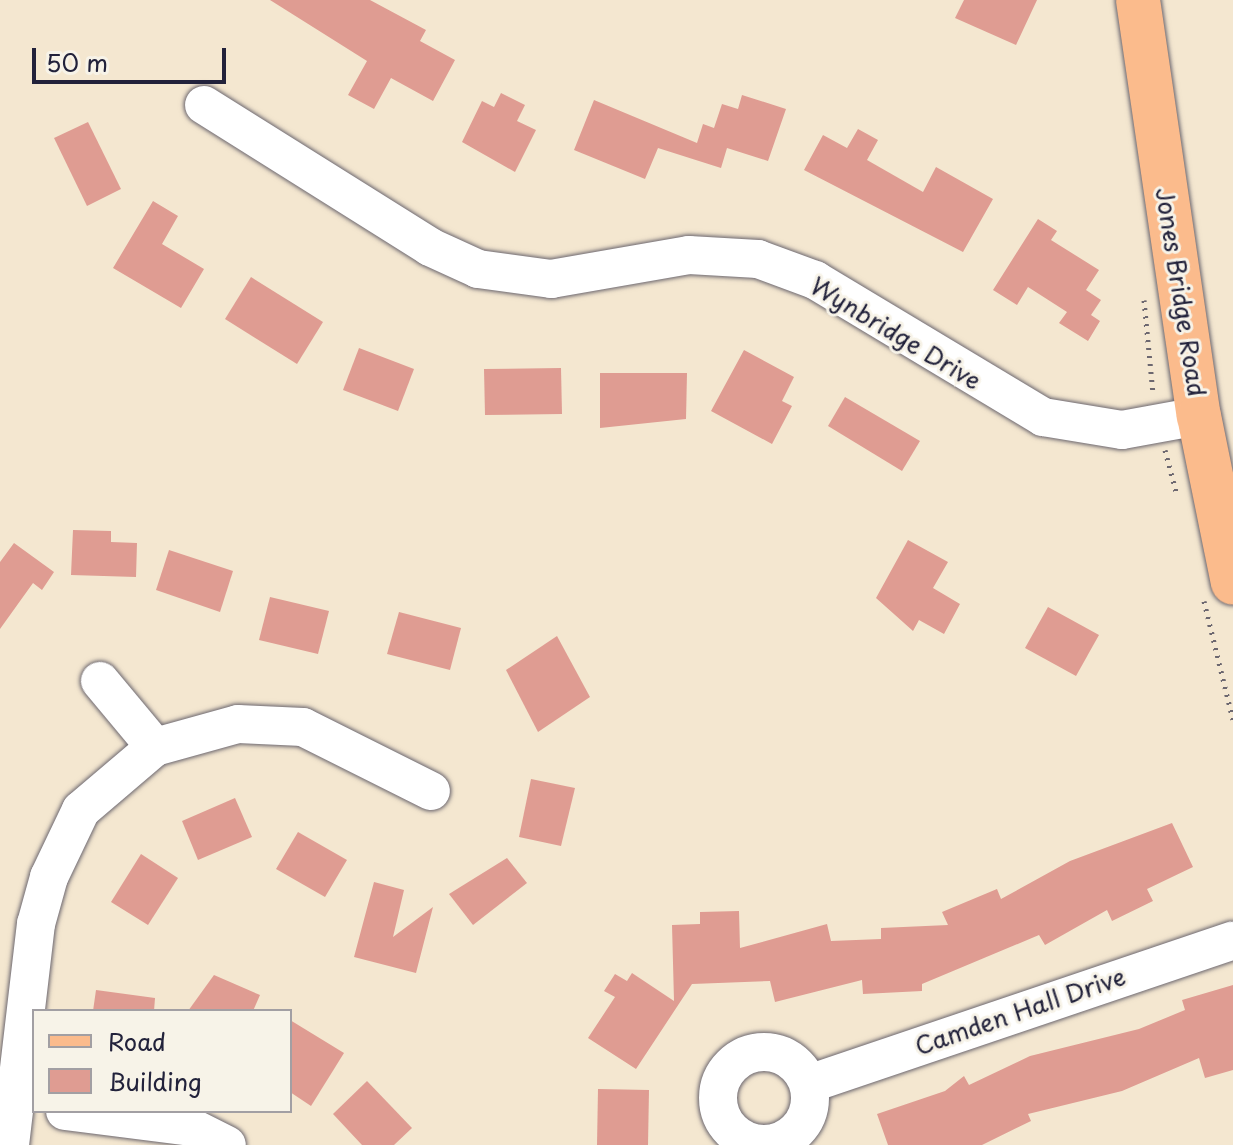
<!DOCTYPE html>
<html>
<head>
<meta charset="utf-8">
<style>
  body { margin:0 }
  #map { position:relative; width:1233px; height:1145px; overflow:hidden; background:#f4e7d0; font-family:"Playpen Sans",sans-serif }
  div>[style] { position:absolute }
  .building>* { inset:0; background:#df9c92 }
  .path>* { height:5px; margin-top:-2.5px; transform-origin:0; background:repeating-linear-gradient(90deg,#6c676f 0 2px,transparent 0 8px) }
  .roads { filter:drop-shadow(0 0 2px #6c676f) drop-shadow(0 0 2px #6c676f) }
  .minor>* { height:38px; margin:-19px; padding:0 19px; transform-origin:19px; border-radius:19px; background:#fff }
  .minor>.ring { margin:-19px; padding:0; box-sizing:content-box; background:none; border:38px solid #fff; border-radius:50% }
  .major>* { height:44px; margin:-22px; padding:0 22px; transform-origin:22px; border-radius:22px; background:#fbbb8c }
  span { translate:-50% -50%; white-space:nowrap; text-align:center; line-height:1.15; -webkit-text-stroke:6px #f7f3e8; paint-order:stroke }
  .street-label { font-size:24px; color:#22223b }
  .legend { position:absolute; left:32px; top:1009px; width:260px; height:104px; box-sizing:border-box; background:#f7f3e8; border:2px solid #a29fa3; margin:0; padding:10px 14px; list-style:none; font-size:24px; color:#22223b }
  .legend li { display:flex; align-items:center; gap:16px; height:40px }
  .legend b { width:40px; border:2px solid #a29fa3 }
  .scale { position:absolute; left:32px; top:48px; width:194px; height:36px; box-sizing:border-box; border:4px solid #22223b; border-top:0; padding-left:10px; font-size:24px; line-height:28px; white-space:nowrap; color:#22223b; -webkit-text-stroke:6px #f7f3e8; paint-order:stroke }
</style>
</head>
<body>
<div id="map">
  <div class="building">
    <div style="clip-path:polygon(270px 0,370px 0,426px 30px,420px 41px,455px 60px,433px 101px,391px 78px,374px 109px,348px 95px,367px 61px)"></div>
    <div style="clip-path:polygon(964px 0,1037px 0,1016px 45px,955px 18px)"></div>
    <div style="clip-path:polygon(501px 93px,525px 105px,517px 121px,536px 130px,515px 172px,462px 142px,482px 101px,494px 107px)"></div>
    <div style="clip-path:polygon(742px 95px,786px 109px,768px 161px,727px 148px,721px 168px,658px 148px,645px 179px,574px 150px,594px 100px,697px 143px,703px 124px,714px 128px,722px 104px,738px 109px)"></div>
    <div style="clip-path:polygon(88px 122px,121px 189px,87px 206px,54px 138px)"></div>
    <div style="clip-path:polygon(858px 129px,878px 140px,867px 160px,923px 192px,936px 167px,993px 199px,963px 252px,804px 170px,823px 135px,847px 148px)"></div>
    <div style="clip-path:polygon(153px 201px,178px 216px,162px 244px,204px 269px,181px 308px,113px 268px)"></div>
    <div style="clip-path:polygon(1038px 219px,1057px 231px,1051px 240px,1099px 270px,1086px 290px,1101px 300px,1091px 315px,1100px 321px,1088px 341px,1059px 323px,1067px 312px,1028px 287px,1017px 305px,993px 290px)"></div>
    <div style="clip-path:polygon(251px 277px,323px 322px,297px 364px,225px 319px)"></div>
    <div style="clip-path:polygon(359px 348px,414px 369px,398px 411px,343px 390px)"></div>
    <div style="clip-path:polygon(744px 350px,794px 377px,782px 401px,792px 406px,772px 444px,711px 411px)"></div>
    <div style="clip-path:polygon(561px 368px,562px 414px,485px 415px,484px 369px)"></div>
    <div style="clip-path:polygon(600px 373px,687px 373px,686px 419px,600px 428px)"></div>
    <div style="clip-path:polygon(845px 397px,920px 441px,902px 471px,828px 426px)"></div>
    <div style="clip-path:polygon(73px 530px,111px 531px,111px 542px,137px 543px,136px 577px,71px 575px)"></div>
    <div style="clip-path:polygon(908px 540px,948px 562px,933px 588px,960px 604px,944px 634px,919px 620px,913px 631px,876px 598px)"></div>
    <div style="clip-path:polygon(14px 543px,54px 572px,42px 590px,33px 583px,0 629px,0 562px)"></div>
    <div style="clip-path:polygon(169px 550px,233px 571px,220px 612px,156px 590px)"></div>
    <div style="clip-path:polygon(270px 597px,329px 611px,318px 654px,259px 640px)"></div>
    <div style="clip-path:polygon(1048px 607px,1099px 635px,1076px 676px,1025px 648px)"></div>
    <div style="clip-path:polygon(399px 612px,461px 628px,450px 670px,387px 654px)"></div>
    <div style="clip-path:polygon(557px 636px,590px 697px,538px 732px,506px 670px)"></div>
    <div style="clip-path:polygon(531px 779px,575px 788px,561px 846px,519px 837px)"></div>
    <div style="clip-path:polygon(235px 798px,252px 837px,198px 860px,182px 821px)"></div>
    <div style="clip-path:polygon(1172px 823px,1193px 867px,1147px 889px,1153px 901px,1112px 921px,1107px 910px,1045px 945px,1039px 935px,922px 984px,922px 991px,863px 994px,862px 980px,775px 1002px,770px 981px,692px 984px,636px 1069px,588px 1038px,615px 997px,604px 991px,615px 974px,627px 981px,632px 973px,674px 1001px,672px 925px,700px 924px,700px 912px,739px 911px,740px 948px,827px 924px,831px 941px,881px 939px,881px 928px,948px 925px,942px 912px,997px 889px,1001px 899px,1070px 861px)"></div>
    <div style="clip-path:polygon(298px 832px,347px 860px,325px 897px,276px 869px)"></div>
    <div style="clip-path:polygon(141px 854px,178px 878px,148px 925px,111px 902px)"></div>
    <div style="clip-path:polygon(507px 858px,527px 883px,473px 925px,449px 894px)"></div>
    <div style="clip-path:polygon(374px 882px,404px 890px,393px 937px,433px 907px,416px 973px,354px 957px)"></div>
    <div style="clip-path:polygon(214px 975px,260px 995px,253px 1011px,188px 1011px)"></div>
    <div style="clip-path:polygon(1233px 985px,1233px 1070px,1205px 1078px,1199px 1058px,1122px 1091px,1028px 1114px,1031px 1121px,982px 1145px,888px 1145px,877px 1114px,945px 1091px,964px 1076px,969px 1085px,1030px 1056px,1139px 1029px,1185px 1010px,1182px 1000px)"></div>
    <div style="clip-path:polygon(96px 990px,155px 998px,154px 1011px,93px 1011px)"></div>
    <div style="clip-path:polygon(290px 1020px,344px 1053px,311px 1106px,290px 1092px)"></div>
    <div style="clip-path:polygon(367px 1081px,412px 1128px,394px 1145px,362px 1145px,333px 1114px)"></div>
    <div style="clip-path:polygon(598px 1089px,649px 1090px,648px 1145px,597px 1145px)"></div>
  </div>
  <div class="path">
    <div style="left:1144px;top:300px;width:94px;rotate:84.5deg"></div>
    <div style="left:1165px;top:450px;width:47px;rotate:75.1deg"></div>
    <div style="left:1204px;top:601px;width:122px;rotate:76.3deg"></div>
  </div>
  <div class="roads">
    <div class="minor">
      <div style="left:204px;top:105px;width:267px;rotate:32.1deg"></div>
      <div style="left:430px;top:247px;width:53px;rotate:24.6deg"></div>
      <div style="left:478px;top:269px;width:74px;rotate:7.8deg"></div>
      <div style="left:551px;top:279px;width:140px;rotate:-9.9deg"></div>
      <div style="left:689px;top:255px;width:69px;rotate:3.3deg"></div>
      <div style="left:758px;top:259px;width:61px;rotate:20.2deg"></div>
      <div style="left:815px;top:280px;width:266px;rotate:31deg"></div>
      <div style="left:1043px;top:417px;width:80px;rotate:9.3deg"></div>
      <div style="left:1122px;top:430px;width:78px;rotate:-10.3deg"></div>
      <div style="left:100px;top:681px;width:86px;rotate:50.2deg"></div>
      <div class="ring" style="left:718px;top:1052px;width:54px;height:54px"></div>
      <div style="left:809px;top:1084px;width:447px;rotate:-18.7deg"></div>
      <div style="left:65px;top:1111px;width:127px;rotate:7.2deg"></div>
      <div style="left:191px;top:1127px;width:40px;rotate:26.6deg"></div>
      <div style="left:10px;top:1145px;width:223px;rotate:-83.3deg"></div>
      <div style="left:36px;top:924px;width:49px;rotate:-74.5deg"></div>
      <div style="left:49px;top:877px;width:74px;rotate:-64.5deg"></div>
      <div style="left:81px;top:810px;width:97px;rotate:-40.4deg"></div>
      <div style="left:155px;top:747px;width:86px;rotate:-15.5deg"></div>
      <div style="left:238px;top:724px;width:65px;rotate:2.6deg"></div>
      <div style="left:303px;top:727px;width:143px;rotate:26.6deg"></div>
    </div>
    <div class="major">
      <div style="left:1138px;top:0;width:420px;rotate:81.7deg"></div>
      <div style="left:1199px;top:416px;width:170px;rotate:78.5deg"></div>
    </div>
  </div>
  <div class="street-label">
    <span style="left:1181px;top:292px;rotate:81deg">Jones Bridge Road</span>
    <span style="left:896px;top:333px;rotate:31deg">Wynbridge Drive</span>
    <span style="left:1020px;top:1011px;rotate:-19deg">Camden Hall Drive</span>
  </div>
  <ul class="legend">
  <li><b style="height:10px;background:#fbbb8c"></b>Road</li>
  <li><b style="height:22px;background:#df9c92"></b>Building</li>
  </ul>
  <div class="scale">50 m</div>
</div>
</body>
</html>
